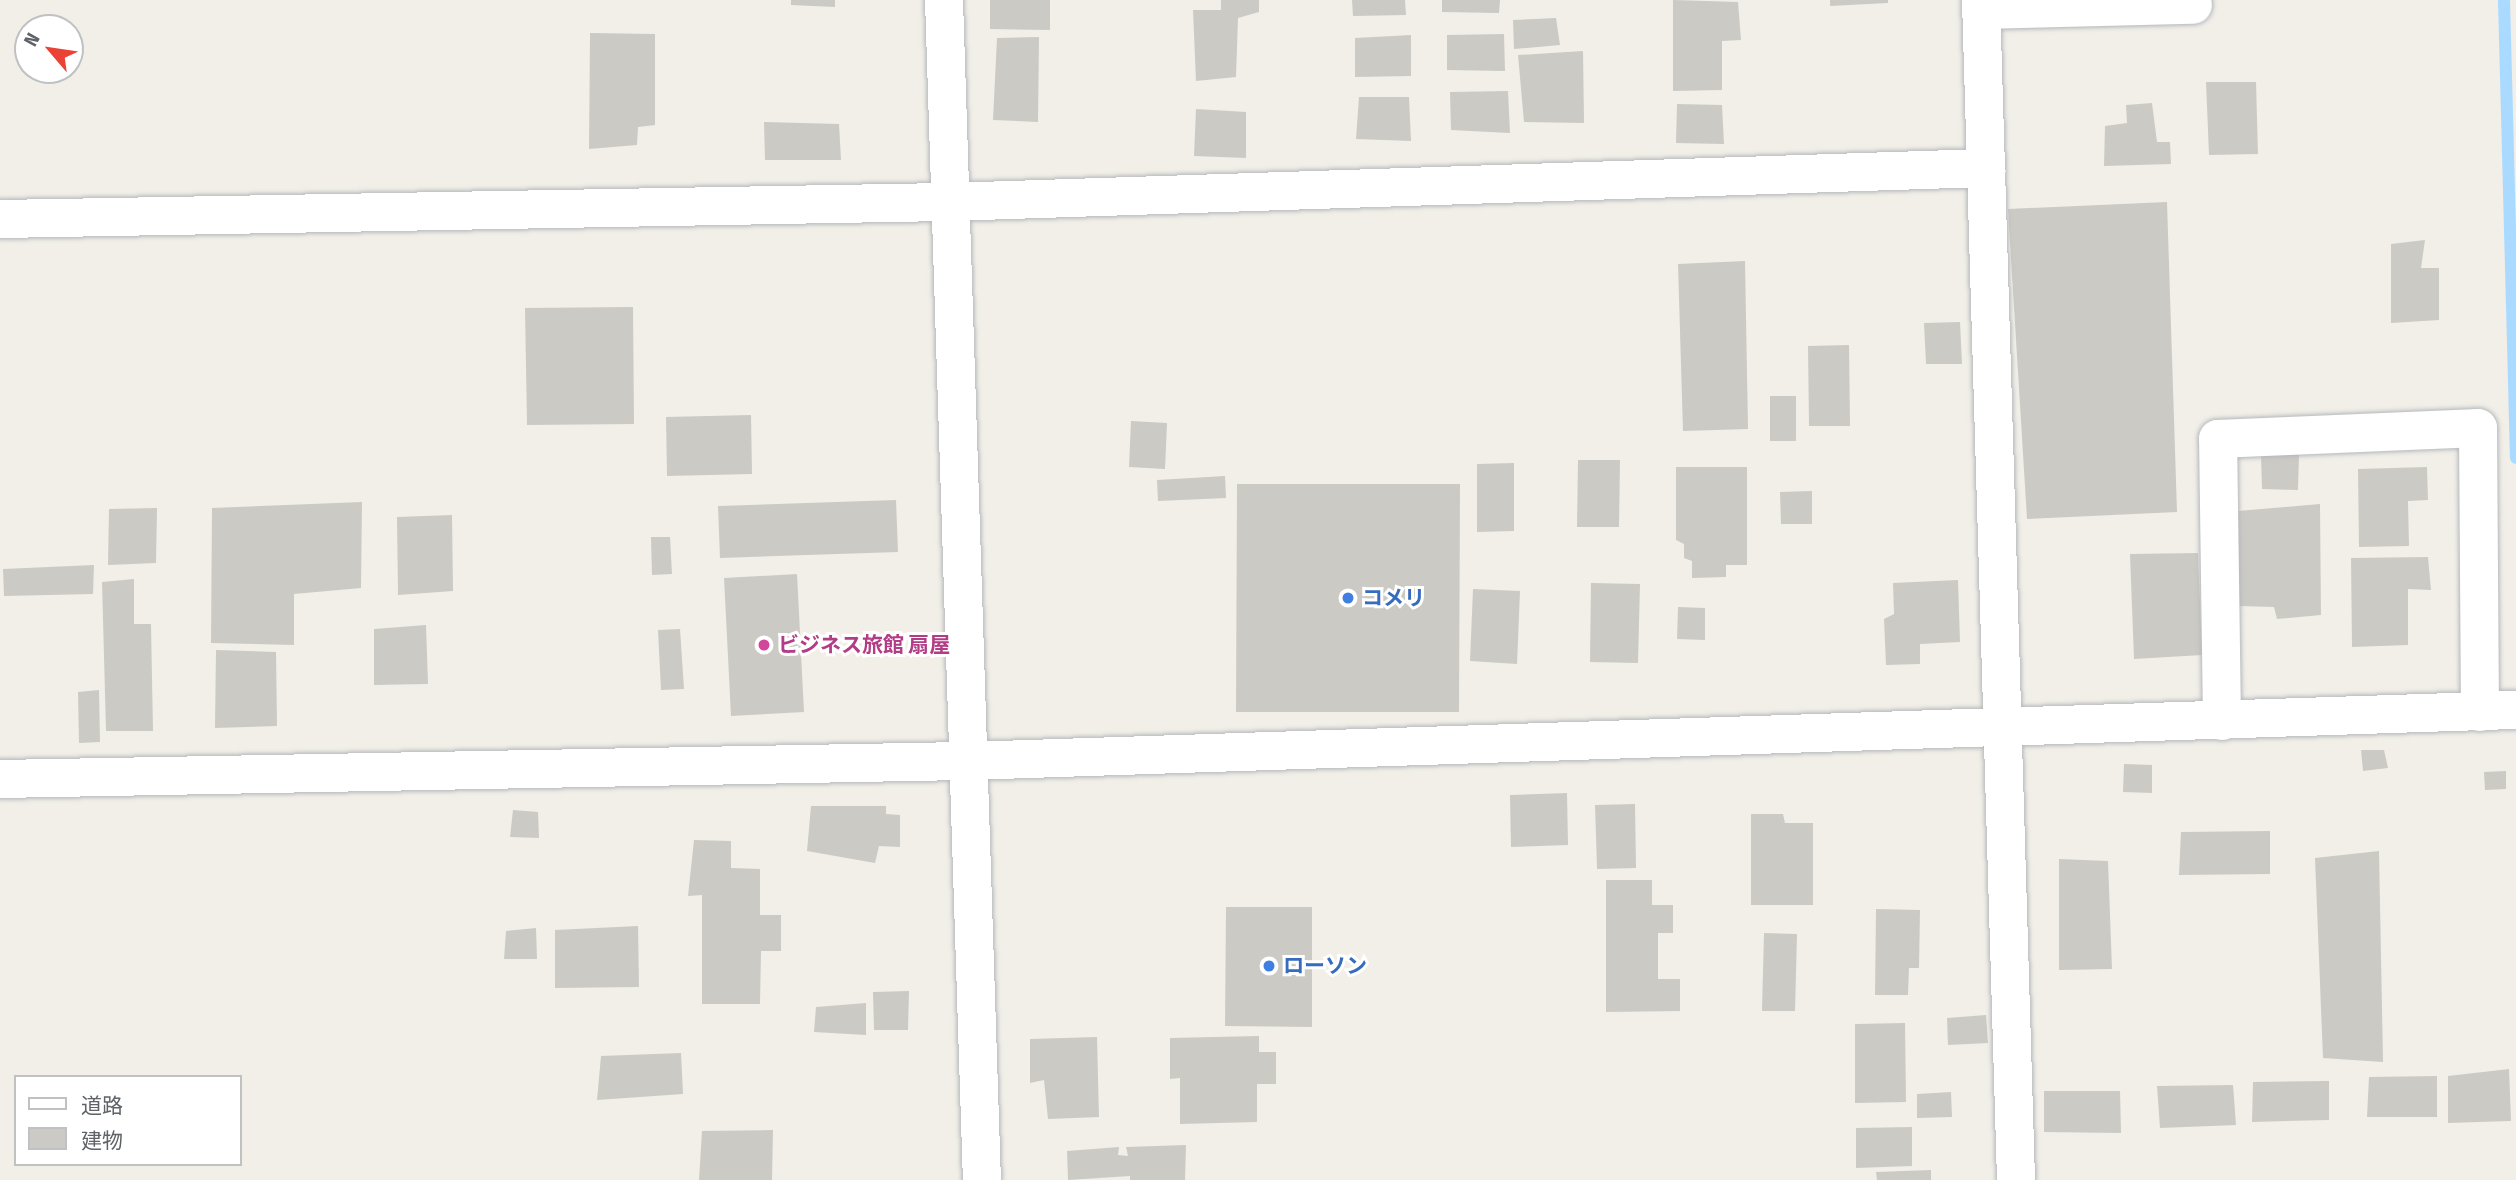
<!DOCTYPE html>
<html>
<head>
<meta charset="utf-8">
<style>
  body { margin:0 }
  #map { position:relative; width:2516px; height:1180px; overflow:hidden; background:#f1efe8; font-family:"Fira Sans Condensed","Noto Sans JP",sans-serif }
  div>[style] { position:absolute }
  .stream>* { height:12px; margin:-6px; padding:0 6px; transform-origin:6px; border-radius:6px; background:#aadaff }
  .building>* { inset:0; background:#cccac5 }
  .roads { filter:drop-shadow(0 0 2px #b5b8bc) drop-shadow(0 0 2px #b5b8bc) }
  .street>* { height:38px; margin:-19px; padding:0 19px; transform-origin:19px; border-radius:19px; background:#fff }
  .secondary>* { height:38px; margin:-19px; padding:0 19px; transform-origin:19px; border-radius:19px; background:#fff }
  .dots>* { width:19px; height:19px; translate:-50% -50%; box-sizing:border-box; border:4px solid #fff; border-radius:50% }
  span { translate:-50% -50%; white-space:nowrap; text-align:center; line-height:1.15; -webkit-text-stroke:6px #fff; paint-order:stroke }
  .shop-label { font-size:21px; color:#366cbe; font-weight:700 }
  .left { translate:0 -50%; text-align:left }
  .hotel-label { font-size:21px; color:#b23c85; font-weight:700 }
  .legend { position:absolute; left:14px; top:1075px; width:228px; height:91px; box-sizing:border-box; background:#fff; border:2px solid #bfc1c3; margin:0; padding:9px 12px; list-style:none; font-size:21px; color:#5f6368 }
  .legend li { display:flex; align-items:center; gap:14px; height:35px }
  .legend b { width:35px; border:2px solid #bfc1c3 }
  .north { position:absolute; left:14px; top:14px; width:70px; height:70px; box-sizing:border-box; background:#fff; border:2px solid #bfc1c3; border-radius:50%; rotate:299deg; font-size:19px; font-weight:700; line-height:28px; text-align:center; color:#5f6368 }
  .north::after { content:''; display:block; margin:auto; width:24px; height:32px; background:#ea4335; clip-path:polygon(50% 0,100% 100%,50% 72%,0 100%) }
</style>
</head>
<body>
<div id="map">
  <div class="stream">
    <div style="left:2504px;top:0;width:458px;rotate:88.5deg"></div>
  </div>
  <div class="building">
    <div style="clip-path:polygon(791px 0,835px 0,835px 7px,791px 5px)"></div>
    <div style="clip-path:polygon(990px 0,1050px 0,1050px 30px,990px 29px)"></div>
    <div style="clip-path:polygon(1221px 0,1259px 0,1259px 12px,1238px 18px,1236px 77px,1196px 81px,1193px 10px,1221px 10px)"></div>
    <div style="clip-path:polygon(1352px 0,1405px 0,1406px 15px,1353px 16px)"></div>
    <div style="clip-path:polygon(1442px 0,1500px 0,1499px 13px,1442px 12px)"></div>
    <div style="clip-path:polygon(1673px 0,1738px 2px,1741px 40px,1722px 41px,1722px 90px,1673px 91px)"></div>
    <div style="clip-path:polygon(1830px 0,1888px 0,1888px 3px,1830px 6px)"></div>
    <div style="clip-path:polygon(1556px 18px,1560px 45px,1514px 49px,1513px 20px)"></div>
    <div style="clip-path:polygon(590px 33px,655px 34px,655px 125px,638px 127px,637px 145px,589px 149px)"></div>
    <div style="clip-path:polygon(1504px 34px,1505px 71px,1447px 70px,1447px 35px)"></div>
    <div style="clip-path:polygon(1411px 35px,1411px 76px,1355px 77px,1355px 38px)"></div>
    <div style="clip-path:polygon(1039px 37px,1038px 122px,993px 120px,997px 38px)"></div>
    <div style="clip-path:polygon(1583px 51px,1584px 123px,1524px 122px,1518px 55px)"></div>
    <div style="clip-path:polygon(2206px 82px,2256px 82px,2258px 154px,2209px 155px)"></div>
    <div style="clip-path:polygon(1508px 91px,1510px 133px,1451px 130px,1450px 92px)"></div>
    <div style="clip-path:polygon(1359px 97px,1409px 97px,1411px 141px,1356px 139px)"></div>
    <div style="clip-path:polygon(2152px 103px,2157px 142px,2170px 142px,2171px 164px,2104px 166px,2105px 126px,2127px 123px,2126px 105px)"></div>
    <div style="clip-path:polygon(1677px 104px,1722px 105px,1724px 144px,1676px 143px)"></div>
    <div style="clip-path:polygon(1196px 109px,1246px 112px,1246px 158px,1194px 156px)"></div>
    <div style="clip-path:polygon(764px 122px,839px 124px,841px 160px,765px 160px)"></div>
    <div style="clip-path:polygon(2167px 202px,2177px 512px,2027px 519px,2008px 209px)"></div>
    <div style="clip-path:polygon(2425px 240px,2421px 268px,2439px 268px,2439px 320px,2391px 323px,2391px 244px)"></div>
    <div style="clip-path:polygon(1745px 261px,1748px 429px,1683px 431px,1678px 264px)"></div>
    <div style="clip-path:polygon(633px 307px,634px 424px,527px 425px,525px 308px)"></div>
    <div style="clip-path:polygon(1960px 322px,1962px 364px,1926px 364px,1924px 323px)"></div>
    <div style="clip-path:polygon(1849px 345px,1850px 426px,1809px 426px,1808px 346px)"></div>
    <div style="clip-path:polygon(1770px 396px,1796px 396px,1796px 441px,1770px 441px)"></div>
    <div style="clip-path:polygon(751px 415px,752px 474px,667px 476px,666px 417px)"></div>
    <div style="clip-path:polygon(1131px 421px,1167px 423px,1165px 469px,1129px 467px)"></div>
    <div style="clip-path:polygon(2299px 454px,2298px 490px,2262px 489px,2261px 455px)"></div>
    <div style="clip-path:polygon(1578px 460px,1620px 460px,1619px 527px,1577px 527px)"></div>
    <div style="clip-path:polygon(1514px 463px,1514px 531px,1477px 532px,1477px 464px)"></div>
    <div style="clip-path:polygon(1676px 467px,1747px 467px,1747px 565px,1726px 565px,1726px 577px,1692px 578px,1692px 561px,1684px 558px,1684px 544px,1676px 540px)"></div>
    <div style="clip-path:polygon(2427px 467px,2428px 500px,2408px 501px,2409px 546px,2359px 547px,2358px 469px)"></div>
    <div style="clip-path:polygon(1225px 476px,1226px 498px,1158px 501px,1157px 480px)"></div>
    <div style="clip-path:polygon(1237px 484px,1460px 484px,1459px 712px,1236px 712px)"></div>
    <div style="clip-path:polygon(1812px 491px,1812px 524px,1781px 524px,1780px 492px)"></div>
    <div style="clip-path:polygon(896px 500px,898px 552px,720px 558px,718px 506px)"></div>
    <div style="clip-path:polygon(362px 502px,361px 588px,294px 594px,294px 645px,211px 643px,212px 508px)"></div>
    <div style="clip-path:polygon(2320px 504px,2321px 615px,2277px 619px,2274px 607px,2239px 606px,2238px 511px)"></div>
    <div style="clip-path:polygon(157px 508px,156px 563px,108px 565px,109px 509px)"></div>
    <div style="clip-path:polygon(452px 515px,453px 591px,398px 595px,397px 517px)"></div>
    <div style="clip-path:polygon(651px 537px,670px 537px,672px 574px,652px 575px)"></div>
    <div style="clip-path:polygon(2198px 553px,2202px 655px,2134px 659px,2130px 554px)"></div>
    <div style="clip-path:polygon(2428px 557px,2431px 590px,2408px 589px,2408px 645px,2352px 647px,2351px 558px)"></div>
    <div style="clip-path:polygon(94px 565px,93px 594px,4px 596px,3px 569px)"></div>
    <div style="clip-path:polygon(797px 574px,804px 712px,731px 716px,724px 578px)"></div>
    <div style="clip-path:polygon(134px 579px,134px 624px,151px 624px,153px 731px,106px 731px,102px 582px)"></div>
    <div style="clip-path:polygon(1958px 580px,1960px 642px,1920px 644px,1920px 664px,1886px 665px,1884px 619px,1894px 614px,1893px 583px)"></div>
    <div style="clip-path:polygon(1591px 583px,1640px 584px,1638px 663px,1590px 662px)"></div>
    <div style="clip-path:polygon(1473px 589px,1520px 591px,1517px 664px,1470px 661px)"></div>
    <div style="clip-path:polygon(1678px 607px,1705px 608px,1705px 640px,1677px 639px)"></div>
    <div style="clip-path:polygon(426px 625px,428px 684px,374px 685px,374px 629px)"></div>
    <div style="clip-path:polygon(680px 629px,684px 689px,661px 690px,658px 630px)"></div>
    <div style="clip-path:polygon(216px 650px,276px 652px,277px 726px,215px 728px)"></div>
    <div style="clip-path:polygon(99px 690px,100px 742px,79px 743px,78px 692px)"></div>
    <div style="clip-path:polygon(2361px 750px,2384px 750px,2388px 768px,2363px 771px)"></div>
    <div style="clip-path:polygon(2124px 764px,2152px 765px,2152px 793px,2123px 792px)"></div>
    <div style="clip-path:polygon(2506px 771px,2506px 789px,2485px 790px,2484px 772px)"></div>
    <div style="clip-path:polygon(1567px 793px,1568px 845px,1511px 847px,1510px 795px)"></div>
    <div style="clip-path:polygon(1635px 804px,1636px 868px,1597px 869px,1595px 805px)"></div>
    <div style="clip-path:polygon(811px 806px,886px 806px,886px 814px,900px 815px,900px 847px,879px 846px,875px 863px,807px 851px)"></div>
    <div style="clip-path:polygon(513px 810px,538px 812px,539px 838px,510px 837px)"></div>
    <div style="clip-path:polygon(1751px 814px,1783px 814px,1785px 823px,1813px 823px,1813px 905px,1751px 905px)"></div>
    <div style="clip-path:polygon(2270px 831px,2270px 874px,2179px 875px,2181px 832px)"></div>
    <div style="clip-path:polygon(694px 840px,731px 841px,731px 868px,760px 869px,760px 915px,781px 915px,781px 951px,761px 951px,760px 1004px,702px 1004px,702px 895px,688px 896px)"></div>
    <div style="clip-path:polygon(2379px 851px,2383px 1062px,2323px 1058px,2315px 858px)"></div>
    <div style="clip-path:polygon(2059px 859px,2108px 861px,2112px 969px,2059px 970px)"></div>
    <div style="clip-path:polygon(1606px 880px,1652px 880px,1652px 905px,1673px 905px,1673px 933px,1658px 933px,1658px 979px,1680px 979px,1680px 1011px,1606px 1012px)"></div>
    <div style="clip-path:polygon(1226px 907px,1312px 907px,1312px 1027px,1225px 1026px)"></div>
    <div style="clip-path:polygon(1876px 909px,1920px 910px,1919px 968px,1909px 968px,1908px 995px,1875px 995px)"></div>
    <div style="clip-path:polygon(638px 926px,639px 987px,555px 988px,555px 930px)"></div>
    <div style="clip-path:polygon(536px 928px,537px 959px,504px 959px,506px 931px)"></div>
    <div style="clip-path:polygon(1764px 933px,1797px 934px,1795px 1011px,1762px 1011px)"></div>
    <div style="clip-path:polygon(909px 991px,908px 1030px,874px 1030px,873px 992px)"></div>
    <div style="clip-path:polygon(866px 1003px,866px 1035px,814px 1032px,816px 1007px)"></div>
    <div style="clip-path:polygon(1986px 1015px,1988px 1043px,1948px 1045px,1947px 1018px)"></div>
    <div style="clip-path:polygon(1905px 1023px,1906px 1102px,1855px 1103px,1855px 1024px)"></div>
    <div style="clip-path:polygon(1259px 1036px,1259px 1052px,1276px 1052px,1276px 1084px,1257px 1084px,1257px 1122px,1180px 1124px,1180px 1078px,1170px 1079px,1170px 1038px)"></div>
    <div style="clip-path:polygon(1097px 1037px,1099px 1117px,1048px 1119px,1044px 1080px,1030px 1083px,1030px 1039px)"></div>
    <div style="clip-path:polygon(681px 1053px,683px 1094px,597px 1100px,601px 1056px)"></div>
    <div style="clip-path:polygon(2509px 1069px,2511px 1121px,2448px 1123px,2448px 1076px)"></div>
    <div style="clip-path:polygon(2437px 1076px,2437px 1117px,2367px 1117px,2369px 1077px)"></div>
    <div style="clip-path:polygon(2329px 1081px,2329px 1120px,2252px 1122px,2253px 1082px)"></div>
    <div style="clip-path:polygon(2233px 1085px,2236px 1125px,2160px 1128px,2157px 1086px)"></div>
    <div style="clip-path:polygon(2044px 1091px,2120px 1091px,2121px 1133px,2044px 1132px)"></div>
    <div style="clip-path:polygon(1951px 1092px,1952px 1117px,1917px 1118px,1917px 1094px)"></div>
    <div style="clip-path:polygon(1912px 1127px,1912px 1166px,1856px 1168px,1856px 1128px)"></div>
    <div style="clip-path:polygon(773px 1130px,772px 1180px,699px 1180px,702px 1131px)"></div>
    <div style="clip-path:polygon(1186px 1145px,1185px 1180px,1130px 1180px,1130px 1176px,1068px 1180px,1067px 1151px,1119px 1147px,1118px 1155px,1128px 1156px,1126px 1147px)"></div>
    <div style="clip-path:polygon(1931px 1170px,1931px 1180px,1877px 1180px,1876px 1172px)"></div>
  </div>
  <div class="roads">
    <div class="street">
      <div style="left:1981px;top:10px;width:212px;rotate:-1.4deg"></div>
      <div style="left:2222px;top:721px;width:282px;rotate:-90.8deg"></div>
      <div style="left:2218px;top:439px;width:260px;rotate:-2.4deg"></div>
      <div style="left:2478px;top:428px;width:284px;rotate:89.6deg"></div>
    </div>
    <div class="secondary">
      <div style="left:944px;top:0;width:1181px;rotate:88.16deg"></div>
      <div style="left:1981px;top:0;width:1181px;rotate:88.3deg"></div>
      <div style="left:0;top:219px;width:949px;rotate:-1.03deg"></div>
      <div style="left:949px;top:202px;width:1038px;rotate:-1.88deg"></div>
      <div style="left:0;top:779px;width:968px;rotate:-1.07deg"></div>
      <div style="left:968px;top:761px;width:1549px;rotate:-1.89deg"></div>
    </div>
  </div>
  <div class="dots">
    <div style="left:1348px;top:598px;background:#3f7fe0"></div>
    <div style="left:764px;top:645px;background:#d1479c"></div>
    <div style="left:1269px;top:966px;background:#3f7fe0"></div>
  </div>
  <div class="shop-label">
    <span class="left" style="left:1362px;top:598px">コメリ</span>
    <span class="left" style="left:1283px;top:966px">ローソン</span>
  </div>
  <div class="hotel-label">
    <span class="left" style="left:778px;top:645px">ビジネス旅館 扇屋</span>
  </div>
  <ul class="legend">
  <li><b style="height:9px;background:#fff"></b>道路</li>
  <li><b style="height:19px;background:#cccac5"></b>建物</li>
  </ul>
  <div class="north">N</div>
</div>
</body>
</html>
